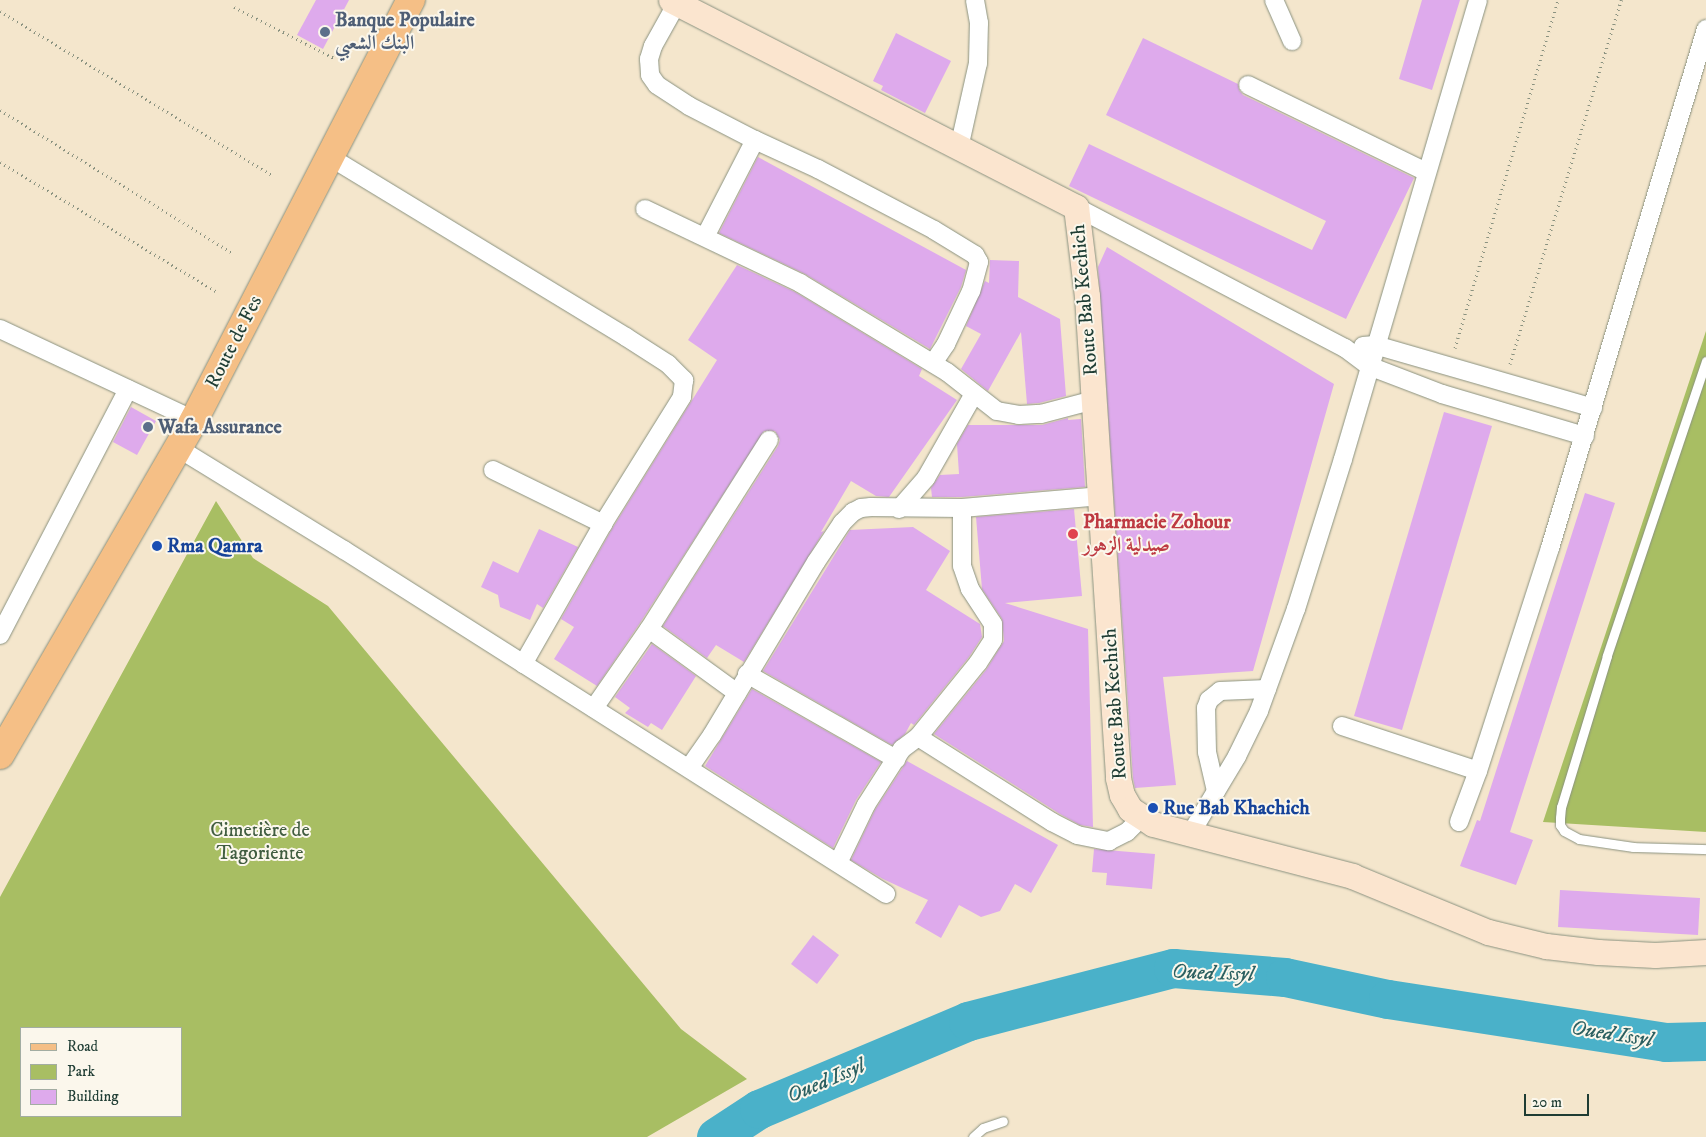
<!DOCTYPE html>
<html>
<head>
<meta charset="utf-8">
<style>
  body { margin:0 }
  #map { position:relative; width:1706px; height:1137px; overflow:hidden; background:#f4e6cc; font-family:"IM FELL DW Pica",Amiri,serif }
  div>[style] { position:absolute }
  .green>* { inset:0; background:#a8be63 }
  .river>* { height:39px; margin:-19.5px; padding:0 19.5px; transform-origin:19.5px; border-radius:19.5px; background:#4ab1c9 }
  .building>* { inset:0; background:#deaaec }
  .path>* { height:3px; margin-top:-1.5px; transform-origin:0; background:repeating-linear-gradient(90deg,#8a9280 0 1px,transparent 0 5px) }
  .roads { filter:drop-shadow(0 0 1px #8a9280) drop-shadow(0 0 1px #8a9280) }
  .lane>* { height:9px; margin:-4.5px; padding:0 4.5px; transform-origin:4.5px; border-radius:4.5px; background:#fff }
  .street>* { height:18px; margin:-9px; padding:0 9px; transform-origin:9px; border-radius:9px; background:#fff }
  .secondary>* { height:25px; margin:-12.5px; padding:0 12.5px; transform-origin:12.5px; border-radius:12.5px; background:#fbe5cf }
  .primary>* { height:28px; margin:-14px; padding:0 14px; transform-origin:14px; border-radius:14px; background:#f5bf86 }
  .dots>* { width:14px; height:14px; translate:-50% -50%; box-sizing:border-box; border:2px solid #fbf7ec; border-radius:50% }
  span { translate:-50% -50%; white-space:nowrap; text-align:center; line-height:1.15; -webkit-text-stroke:4px #fbf7ec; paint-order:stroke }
  .service-label { font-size:20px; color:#4e5e75; font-weight:700 }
  .left { translate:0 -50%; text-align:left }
  .street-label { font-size:20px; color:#1f3d34 }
  .health-label { font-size:20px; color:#be3a42; font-weight:700 }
  .transit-label { font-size:20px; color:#164399; font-weight:700 }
  .park-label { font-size:20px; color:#415d40 }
  .water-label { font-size:21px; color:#2c6061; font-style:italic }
  .legend { position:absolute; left:20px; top:1027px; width:162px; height:90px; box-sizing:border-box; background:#fbf7ec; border:1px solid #a3ada2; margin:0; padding:6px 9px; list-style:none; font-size:15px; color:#1f3d34 }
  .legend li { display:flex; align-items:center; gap:10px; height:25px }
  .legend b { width:25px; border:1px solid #a3ada2 }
  .scale { position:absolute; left:1524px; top:1094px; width:65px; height:22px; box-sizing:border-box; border:2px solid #1f3d34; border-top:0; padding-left:6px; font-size:15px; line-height:18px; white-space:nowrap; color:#1f3d34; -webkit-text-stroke:4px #fbf7ec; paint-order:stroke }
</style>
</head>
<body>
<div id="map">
  <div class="green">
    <div style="clip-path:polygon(1706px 331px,1706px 832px,1543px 822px)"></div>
    <div style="clip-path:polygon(evenodd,216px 501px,253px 558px,328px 606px,681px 1029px,747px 1079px,647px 1137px,0 1137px,0 897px,216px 501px,181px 1028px,181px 1116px,21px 1116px,21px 1028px,181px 1028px)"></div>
  </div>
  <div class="river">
    <div style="left:716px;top:1137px;width:51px;rotate:-33.1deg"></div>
    <div style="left:759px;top:1109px;width:227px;rotate:-22.8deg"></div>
    <div style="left:968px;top:1021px;width:212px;rotate:-14.5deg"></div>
    <div style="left:1173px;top:968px;width:112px;rotate:4.6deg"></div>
    <div style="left:1285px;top:977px;width:105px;rotate:12.1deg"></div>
    <div style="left:1388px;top:999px;width:281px;rotate:8.8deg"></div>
    <div style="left:1666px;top:1042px;width:40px;rotate:-1.4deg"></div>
  </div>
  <div class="building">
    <div style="clip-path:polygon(316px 0,349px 0,323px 49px,297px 35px)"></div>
    <div style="clip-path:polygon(1422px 0,1460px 0,1432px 90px,1399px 79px)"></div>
    <div style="clip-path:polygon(896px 33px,951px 61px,925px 113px,881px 90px,883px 86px,873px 81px)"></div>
    <div style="clip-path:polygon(1143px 38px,1238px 84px,1239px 90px,1243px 95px,1414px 178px,1346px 319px,1069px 186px,1089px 144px,1312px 250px,1326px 221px,1106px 115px)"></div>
    <div style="clip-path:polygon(758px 157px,966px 270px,961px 287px,930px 349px,805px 274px,719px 233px)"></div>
    <div style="clip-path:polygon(1107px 247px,1334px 384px,1253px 671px,1163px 677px,1176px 785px,1135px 788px,1133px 778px,1098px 267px)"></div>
    <div style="clip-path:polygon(990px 260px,1019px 261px,1018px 297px,1060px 319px,1066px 396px,1039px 403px,1027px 404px,1021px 332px,988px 391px,961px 369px,981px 334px,966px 326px,985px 281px,989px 283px)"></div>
    <div style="clip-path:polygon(737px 265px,795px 292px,922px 369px,919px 376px,957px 400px,889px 497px,876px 496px,851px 481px,821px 532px,824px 531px,744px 662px,716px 645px,707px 658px,663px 626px,778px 446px,780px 440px,775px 431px,764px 431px,640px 623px,597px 686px,554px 659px,574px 627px,561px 619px,612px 529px,717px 360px,688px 340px)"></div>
    <div style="clip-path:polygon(131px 407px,156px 421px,137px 455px,113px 442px)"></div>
    <div style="clip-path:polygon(1444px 412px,1492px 426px,1402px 730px,1354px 716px)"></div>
    <div style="clip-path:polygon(1068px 418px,1068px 420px,1081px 419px,1085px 487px,962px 497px,932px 497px,931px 488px,940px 475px,959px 474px,957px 444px,968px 425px,1042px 425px)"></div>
    <div style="clip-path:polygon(1585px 493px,1615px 503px,1510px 832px,1533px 840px,1516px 885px,1460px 866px,1477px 820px,1480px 821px)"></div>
    <div style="clip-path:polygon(1074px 509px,1082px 596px,1005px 603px,1088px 629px,1093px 827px,1080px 825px,1060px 814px,934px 734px,986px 670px,1004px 641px,1002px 619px,982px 589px,976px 517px)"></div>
    <div style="clip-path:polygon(913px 527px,950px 551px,926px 590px,980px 624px,982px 637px,969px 657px,914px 725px,911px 723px,905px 734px,892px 745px,763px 671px,850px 530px)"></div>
    <div style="clip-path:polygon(539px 529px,578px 547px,543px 608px,537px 604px,530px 620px,500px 607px,498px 595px,481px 587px,493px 561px,518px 573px)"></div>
    <div style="clip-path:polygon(652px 644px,696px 676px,662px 730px,651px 723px,648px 727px,625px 713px,630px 708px,615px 697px)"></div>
    <div style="clip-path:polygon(752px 689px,881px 762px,856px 800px,833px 848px,705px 766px)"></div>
    <div style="clip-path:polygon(907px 761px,1058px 845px,1031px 893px,1015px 884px,1000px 911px,981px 917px,959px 905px,941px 938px,915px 923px,928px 900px,883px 879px,851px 860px,875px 810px)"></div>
    <div style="clip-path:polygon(1094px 849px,1155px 854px,1152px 889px,1106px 885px,1107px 873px,1092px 872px)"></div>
    <div style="clip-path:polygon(1560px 890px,1700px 898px,1698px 935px,1558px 927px)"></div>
    <div style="clip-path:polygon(813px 935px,839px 955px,817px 984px,791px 964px)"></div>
  </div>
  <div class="path">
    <div style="left:234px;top:7px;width:112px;rotate:27deg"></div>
    <div style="left:0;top:11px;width:319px;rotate:31.1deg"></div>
    <div style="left:0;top:110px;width:273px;rotate:31.6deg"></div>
    <div style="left:0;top:162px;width:253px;rotate:30.9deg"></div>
    <div style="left:1455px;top:348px;width:363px;rotate:-73.5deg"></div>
    <div style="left:1510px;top:364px;width:381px;rotate:-73deg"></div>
  </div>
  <div class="roads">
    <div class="lane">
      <div style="left:1706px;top:361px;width:311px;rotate:108.6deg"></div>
      <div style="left:1607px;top:656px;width:158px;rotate:106.9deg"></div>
      <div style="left:1561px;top:807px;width:11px;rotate:95deg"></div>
      <div style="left:1560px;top:818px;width:7px;rotate:90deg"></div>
      <div style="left:1560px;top:825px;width:7px;rotate:56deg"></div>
      <div style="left:1564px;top:831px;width:17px;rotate:28deg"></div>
      <div style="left:1579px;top:839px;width:55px;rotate:8.4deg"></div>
      <div style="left:1633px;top:847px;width:73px;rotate:1.6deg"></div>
      <div style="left:973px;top:1137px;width:13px;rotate:-42deg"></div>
      <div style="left:983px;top:1128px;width:21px;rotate:-19deg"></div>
    </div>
    <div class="street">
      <div style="left:1274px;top:0;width:45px;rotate:66.3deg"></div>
      <div style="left:677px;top:3px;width:49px;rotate:119.2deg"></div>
      <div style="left:653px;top:46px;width:14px;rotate:107deg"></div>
      <div style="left:649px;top:59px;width:16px;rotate:86deg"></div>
      <div style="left:650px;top:75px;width:12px;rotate:55deg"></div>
      <div style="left:657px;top:85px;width:38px;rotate:33deg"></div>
      <div style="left:689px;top:106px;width:74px;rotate:27.3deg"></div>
      <div style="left:755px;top:140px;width:109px;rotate:117.3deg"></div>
      <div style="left:1248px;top:85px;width:198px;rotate:26deg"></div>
      <div style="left:755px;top:140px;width:69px;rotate:24.7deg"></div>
      <div style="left:818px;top:169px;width:131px;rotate:27.7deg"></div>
      <div style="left:934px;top:230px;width:48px;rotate:31.4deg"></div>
      <div style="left:975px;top:255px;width:8px;rotate:60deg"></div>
      <div style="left:979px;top:262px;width:30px;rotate:105deg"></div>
      <div style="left:971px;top:291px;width:59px;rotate:115.3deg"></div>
      <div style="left:946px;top:344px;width:23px;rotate:124deg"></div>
      <div style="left:959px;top:148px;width:87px;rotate:-77.4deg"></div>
      <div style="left:978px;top:63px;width:40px;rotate:-88.6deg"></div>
      <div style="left:979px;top:23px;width:23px;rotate:-100deg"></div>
      <div style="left:330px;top:157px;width:346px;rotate:31.3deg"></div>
      <div style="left:626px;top:337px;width:50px;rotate:32.7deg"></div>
      <div style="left:668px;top:364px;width:23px;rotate:45deg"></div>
      <div style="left:684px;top:380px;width:17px;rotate:97deg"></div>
      <div style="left:682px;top:397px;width:150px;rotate:121.9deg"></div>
      <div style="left:603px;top:524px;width:161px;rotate:119.7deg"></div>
      <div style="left:1076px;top:207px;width:304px;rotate:27.7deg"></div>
      <div style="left:1345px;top:348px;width:30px;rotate:37deg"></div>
      <div style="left:1369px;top:366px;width:78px;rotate:21deg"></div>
      <div style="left:1442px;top:394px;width:149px;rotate:16.4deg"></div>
      <div style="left:645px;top:209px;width:172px;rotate:25.5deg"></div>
      <div style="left:800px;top:283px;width:172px;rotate:31.2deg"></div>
      <div style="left:947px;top:372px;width:63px;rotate:38deg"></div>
      <div style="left:997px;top:411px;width:22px;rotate:10deg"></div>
      <div style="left:1019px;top:415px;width:22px;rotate:-3deg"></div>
      <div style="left:1041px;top:414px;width:55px;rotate:-14.8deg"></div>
      <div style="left:0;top:329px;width:214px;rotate:25.1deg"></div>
      <div style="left:1363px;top:346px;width:12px;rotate:-5deg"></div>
      <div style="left:1375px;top:345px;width:227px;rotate:16.1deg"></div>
      <div style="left:178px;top:448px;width:195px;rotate:31.6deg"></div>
      <div style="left:344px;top:550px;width:642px;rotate:32.4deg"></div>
      <div style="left:493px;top:470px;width:123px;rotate:26.1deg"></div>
      <div style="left:899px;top:509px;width:41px;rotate:-48.9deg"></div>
      <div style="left:926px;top:478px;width:97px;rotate:-60.3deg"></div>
      <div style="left:649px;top:629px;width:224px;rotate:-57.6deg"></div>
      <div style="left:0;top:635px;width:277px;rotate:-62.5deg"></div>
      <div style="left:747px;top:674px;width:172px;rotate:29.7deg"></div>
      <div style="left:594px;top:708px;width:96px;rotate:-55.2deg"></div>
      <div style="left:649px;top:629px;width:109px;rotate:36deg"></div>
      <div style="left:1342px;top:726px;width:143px;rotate:18.3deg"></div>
      <div style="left:918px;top:737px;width:159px;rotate:32.4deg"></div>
      <div style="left:1052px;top:822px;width:28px;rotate:27deg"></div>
      <div style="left:1077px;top:835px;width:33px;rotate:11deg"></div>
      <div style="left:1109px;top:841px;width:20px;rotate:-27deg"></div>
      <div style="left:1127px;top:832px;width:20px;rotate:-45deg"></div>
      <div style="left:689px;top:768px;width:40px;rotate:-55.1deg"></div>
      <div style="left:712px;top:735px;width:202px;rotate:-59deg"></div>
      <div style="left:816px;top:562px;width:47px;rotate:-56.3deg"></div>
      <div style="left:842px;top:523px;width:16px;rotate:-45deg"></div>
      <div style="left:853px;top:512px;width:9px;rotate:-27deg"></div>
      <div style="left:861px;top:508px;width:10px;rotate:-6deg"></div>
      <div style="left:871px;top:507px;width:91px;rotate:0.6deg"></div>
      <div style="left:962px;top:508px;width:140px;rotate:-4.9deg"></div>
      <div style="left:1216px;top:791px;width:40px;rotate:-103deg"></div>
      <div style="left:1207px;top:752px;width:44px;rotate:-91.3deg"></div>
      <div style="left:1206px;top:708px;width:9px;rotate:-69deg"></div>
      <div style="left:1209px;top:700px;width:14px;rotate:-39deg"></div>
      <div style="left:1220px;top:691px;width:47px;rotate:-2.4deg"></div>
      <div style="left:1459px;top:822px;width:54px;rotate:-69.6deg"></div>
      <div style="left:1478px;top:771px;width:234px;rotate:-72.1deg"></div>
      <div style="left:1550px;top:548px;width:542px;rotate:-73.27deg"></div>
      <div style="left:1191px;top:833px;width:90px;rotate:-59.1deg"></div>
      <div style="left:1237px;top:756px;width:50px;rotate:-63.9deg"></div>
      <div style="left:1259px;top:711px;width:109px;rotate:-70.1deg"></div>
      <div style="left:1296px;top:609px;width:157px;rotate:-72.6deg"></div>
      <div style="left:1343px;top:459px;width:478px;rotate:-73.6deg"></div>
      <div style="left:838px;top:863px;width:64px;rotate:-64.2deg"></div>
      <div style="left:866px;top:805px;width:67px;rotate:-57.3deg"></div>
      <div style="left:902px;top:749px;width:20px;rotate:-37deg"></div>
      <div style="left:918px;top:737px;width:95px;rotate:-51deg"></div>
      <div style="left:978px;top:663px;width:27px;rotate:-57deg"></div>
      <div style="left:993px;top:640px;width:16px;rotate:-90deg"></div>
      <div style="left:993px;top:624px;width:42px;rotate:-123.3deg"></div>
      <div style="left:970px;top:589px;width:24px;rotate:-109deg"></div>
      <div style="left:962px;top:566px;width:58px;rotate:-90deg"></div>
    </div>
    <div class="secondary">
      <div style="left:671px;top:0;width:455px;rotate:27.1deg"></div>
      <div style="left:1076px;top:207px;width:90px;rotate:83deg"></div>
      <div style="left:1087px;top:296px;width:483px;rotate:86.3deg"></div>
      <div style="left:1118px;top:778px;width:17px;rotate:77deg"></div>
      <div style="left:1122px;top:795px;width:16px;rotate:60deg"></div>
      <div style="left:1130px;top:809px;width:27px;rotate:33deg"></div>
      <div style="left:1153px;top:824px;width:206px;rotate:14.6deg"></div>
      <div style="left:1352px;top:876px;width:147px;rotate:22.4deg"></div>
      <div style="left:1488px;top:932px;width:60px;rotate:13.6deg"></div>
      <div style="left:1546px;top:946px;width:52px;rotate:6.6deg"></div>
      <div style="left:1598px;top:952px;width:57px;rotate:3deg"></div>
      <div style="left:1655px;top:955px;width:51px;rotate:-3.4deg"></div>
    </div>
    <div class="primary">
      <div style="left:0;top:755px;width:387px;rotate:-59.9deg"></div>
      <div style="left:194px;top:420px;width:473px;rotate:-62.7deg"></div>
    </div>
  </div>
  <div class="dots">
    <div style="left:325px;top:32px;background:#5c6f8a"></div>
    <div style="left:148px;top:427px;background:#5c6f8a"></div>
    <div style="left:1073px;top:534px;background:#e0444e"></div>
    <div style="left:157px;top:546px;background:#1a4fb4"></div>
    <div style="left:1153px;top:808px;background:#1a4fb4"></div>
  </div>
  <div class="service-label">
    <span class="left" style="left:335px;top:32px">Banque Populaire<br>البنك الشعبي</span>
    <span class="left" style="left:158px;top:427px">Wafa Assurance</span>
  </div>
  <div class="street-label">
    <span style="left:1085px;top:300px;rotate:-95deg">Route Bab Kechich</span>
    <span style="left:234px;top:342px;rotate:-63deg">Route de Fes</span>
    <span style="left:1115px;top:704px;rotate:-94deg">Route Bab Kechich</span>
  </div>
  <div class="health-label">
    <span class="left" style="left:1083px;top:534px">Pharmacie Zohour<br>صيدلية الزهور</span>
  </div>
  <div class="transit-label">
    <span class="left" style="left:167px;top:546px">Rma Qamra</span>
    <span class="left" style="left:1163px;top:808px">Rue Bab Khachich</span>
  </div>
  <div class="park-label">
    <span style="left:260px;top:842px">Cimetière de<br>Tagoriente</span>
  </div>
  <div class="water-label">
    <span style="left:1213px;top:973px;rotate:2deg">Oued Issyl</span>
    <span style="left:1612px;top:1034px;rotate:9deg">Oued Issyl</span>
    <span style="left:826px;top:1081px;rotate:-23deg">Oued Issyl</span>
  </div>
  <ul class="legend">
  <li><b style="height:6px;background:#f5bf86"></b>Road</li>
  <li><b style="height:14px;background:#a8be63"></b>Park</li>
  <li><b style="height:14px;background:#deaaec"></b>Building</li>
  </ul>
  <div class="scale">20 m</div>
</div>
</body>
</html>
